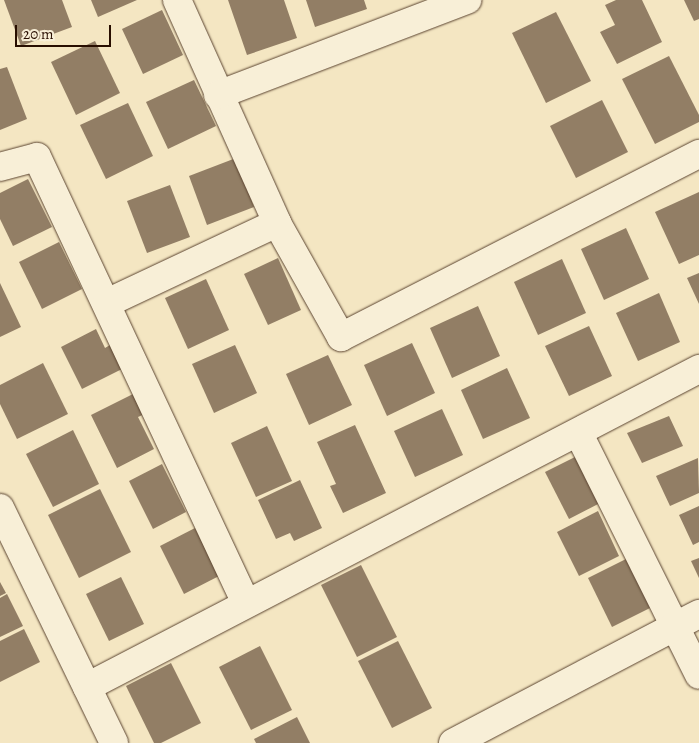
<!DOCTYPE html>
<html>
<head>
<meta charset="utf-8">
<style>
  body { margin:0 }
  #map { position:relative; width:699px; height:743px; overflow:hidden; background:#f4e6c2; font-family:Alegreya,serif }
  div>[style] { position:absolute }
  .building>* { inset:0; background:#927e65 }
  .roads { filter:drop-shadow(0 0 1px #5b4430) drop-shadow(0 0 1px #5b4430) }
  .minor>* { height:28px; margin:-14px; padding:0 14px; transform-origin:14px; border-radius:14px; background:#f8efd7 }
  span { translate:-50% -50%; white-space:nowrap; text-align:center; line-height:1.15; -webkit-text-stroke:4.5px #f8efd7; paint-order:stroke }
  .scale { position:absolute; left:15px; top:25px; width:96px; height:22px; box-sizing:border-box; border:2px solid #280e00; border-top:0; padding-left:6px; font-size:15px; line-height:18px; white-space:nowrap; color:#280e00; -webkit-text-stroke:4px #f8efd7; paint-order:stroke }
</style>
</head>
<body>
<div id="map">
  <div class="building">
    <div style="clip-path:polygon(4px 0,62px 0,72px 27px,21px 46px)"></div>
    <div style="clip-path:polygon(91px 0,137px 0,98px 17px)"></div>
    <div style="clip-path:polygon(228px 0,284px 0,297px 38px,247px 55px)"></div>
    <div style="clip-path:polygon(306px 0,364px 0,367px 9px,315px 27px)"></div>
    <div style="clip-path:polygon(616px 0,642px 0,662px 42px,617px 64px,600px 32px,615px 25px,605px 5px)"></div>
    <div style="clip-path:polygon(684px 0,699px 0,699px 19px,694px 21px)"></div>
    <div style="clip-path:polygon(162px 10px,183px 55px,143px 74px,122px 29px)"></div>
    <div style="clip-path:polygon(556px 12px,591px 81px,546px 103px,512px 33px)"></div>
    <div style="clip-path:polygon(95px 41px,120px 93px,76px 115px,51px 62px)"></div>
    <div style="clip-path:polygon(669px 56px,699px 115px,699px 122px,655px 144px,622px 79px)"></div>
    <div style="clip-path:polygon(7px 67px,27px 119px,0 130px,0 69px)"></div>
    <div style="clip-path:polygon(194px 80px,216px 126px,168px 149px,146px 102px)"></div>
    <div style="clip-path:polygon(602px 100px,628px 152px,576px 178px,550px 126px)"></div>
    <div style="clip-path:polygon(128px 103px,153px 156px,106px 179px,80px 125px)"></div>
    <div style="clip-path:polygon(236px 158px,254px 207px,207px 225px,189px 176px)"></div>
    <div style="clip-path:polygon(28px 179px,52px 227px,13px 246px,0 219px,0 193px)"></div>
    <div style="clip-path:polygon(170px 185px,190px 237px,147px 253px,127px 201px)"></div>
    <div style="clip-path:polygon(699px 192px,699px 255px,679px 264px,655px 212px)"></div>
    <div style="clip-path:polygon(626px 228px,649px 279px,604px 300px,581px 249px)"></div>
    <div style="clip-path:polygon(59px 242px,82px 289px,42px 309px,19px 262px)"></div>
    <div style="clip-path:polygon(278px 258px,301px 310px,268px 325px,244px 274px)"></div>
    <div style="clip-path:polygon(562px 259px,586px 313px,538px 335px,514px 282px)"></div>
    <div style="clip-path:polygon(699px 273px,699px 304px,687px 278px)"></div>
    <div style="clip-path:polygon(206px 279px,229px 330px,188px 349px,165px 298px)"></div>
    <div style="clip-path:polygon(0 283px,21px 327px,0 337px)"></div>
    <div style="clip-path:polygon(659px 293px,680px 342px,638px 361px,616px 313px)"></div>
    <div style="clip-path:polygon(478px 306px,500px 356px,452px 378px,430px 328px)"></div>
    <div style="clip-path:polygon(589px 326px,612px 376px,569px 396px,545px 346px)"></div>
    <div style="clip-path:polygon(96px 329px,105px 348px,110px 345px,122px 369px,82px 389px,61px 347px)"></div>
    <div style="clip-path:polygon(412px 343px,435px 393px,387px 416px,364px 365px)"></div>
    <div style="clip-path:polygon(235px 345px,257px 393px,214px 413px,192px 364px)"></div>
    <div style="clip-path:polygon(328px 355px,352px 405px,309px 425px,286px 374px)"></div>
    <div style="clip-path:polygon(43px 363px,68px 414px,17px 439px,0 404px,0 385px)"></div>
    <div style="clip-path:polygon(507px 368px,530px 418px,483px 439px,461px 390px)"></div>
    <div style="clip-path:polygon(137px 392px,147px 413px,138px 417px,154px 449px,117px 468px,91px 415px)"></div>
    <div style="clip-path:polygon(442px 409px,463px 455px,415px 477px,394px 431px)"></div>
    <div style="clip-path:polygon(669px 416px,683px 446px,642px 463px,627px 433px)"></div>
    <div style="clip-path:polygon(355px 425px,386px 493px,343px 513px,330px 486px,336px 484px,317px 442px)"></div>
    <div style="clip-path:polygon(267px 426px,292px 481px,256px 497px,231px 443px)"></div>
    <div style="clip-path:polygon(73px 430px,99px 484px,53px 507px,26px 454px)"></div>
    <div style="clip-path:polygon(579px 455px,602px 502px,569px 519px,545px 472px)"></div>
    <div style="clip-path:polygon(698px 458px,699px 493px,670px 506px,656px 476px)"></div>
    <div style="clip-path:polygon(162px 464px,186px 512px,153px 529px,129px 481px)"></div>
    <div style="clip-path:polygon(300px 480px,322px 528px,294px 541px,290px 533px,276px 539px,258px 500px)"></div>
    <div style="clip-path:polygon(100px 489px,131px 552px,79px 578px,48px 515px)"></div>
    <div style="clip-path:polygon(699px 506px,699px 542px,693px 545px,679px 515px)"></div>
    <div style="clip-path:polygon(598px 511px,619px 556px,579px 576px,557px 532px)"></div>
    <div style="clip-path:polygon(195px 528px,219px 576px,184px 594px,160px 546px)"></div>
    <div style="clip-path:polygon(632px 556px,656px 605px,612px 627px,588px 578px)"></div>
    <div style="clip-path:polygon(699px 558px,699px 578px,691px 561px)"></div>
    <div style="clip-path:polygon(361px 565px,397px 637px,357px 657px,321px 585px)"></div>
    <div style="clip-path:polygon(121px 577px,144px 624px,109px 641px,86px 594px)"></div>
    <div style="clip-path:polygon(0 582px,6px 593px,0 596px)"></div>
    <div style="clip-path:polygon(7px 594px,23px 626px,0 637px,0 598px)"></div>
    <div style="clip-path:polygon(24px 629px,40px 662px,0 682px,0 641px)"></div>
    <div style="clip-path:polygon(398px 641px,432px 708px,392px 728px,358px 661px)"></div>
    <div style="clip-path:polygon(260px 646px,292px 710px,251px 730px,219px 667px)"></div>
    <div style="clip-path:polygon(171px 663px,201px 723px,161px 743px,154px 743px,126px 686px)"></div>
    <div style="clip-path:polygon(297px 717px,310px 743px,256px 743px,254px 739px)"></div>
  </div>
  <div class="roads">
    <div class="minor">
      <div style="left:177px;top:0;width:244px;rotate:65.8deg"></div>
      <div style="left:277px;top:223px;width:131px;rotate:60.7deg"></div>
      <div style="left:341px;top:337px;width:402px;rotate:-27.1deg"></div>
      <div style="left:218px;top:95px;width:267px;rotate:-20.9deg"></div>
      <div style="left:0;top:167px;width:38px;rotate:-15deg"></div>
      <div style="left:37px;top:157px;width:493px;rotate:64.9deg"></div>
      <div style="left:107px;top:303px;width:188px;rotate:-25.2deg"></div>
      <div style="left:579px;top:434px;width:269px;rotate:63.5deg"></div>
      <div style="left:0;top:508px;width:261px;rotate:64.1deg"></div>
      <div style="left:87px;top:687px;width:690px;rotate:-27.46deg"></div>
      <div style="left:453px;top:743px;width:278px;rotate:-27.7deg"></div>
    </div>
  </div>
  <div class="scale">20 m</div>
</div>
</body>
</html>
